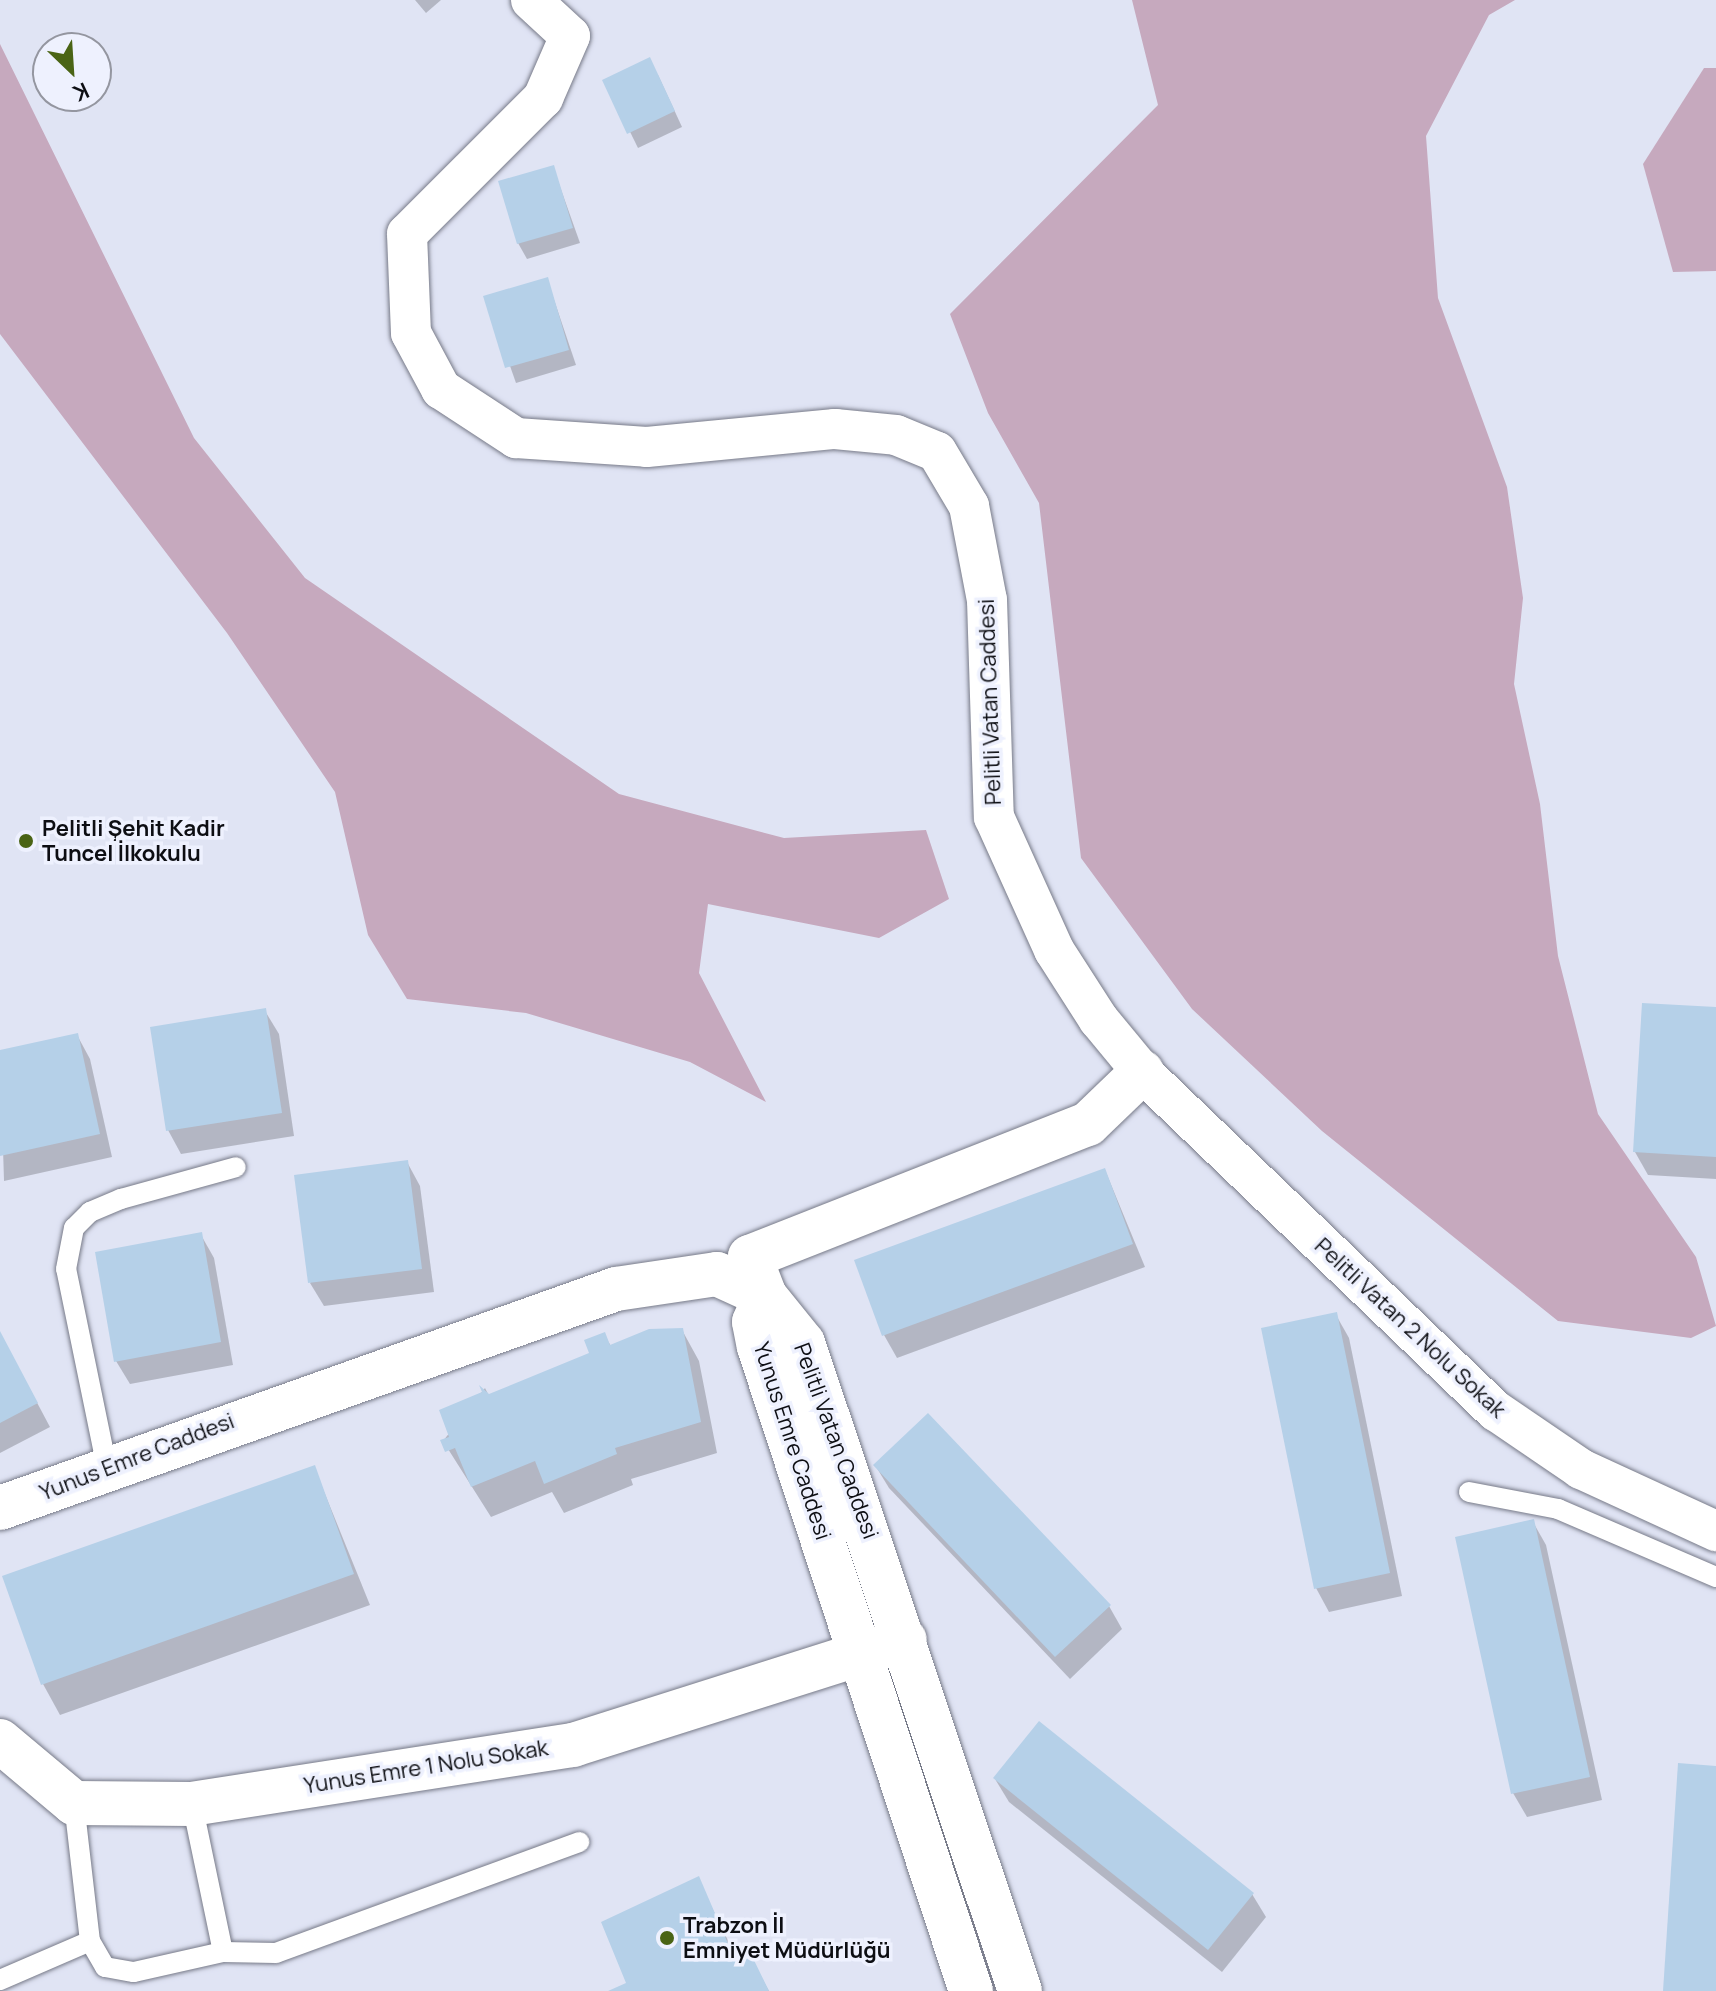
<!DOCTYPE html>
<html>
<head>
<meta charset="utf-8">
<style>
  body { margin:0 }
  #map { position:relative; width:1716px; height:1991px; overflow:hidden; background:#e0e4f4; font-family:Manrope,sans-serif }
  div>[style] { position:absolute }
  .forest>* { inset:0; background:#c6a9be }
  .shadow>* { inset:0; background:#0003 }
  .building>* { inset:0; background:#b5d0e8 }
  .roads { filter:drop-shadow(0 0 2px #777a88) drop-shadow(0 0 2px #777a88) }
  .lane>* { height:20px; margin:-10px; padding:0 10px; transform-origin:10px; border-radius:10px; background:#fff }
  .street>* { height:40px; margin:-20px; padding:0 20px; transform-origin:20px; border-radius:20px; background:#fff }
  .secondary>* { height:44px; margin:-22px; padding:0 22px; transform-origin:22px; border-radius:22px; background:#fff }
  .dots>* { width:22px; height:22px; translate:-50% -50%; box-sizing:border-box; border:4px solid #eef1fe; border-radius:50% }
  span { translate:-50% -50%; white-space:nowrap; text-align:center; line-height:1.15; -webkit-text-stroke:7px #eef1fe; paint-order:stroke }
  .street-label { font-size:22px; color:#0d0e13 }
  .poi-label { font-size:22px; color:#0d0e13; font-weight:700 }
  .left { translate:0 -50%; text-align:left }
  .north { position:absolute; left:32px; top:32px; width:80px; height:80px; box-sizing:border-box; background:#eef1fe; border:2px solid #9496a0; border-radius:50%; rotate:155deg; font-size:22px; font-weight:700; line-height:32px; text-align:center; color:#0d0e13 }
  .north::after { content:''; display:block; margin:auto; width:28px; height:36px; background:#4a6415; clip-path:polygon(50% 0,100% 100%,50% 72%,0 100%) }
</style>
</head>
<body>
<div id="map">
  <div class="forest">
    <div style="clip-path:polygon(1132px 0,1515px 0,1489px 15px,1426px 136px,1438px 298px,1507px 487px,1523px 598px,1514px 684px,1540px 804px,1558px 956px,1598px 1114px,1696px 1257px,1716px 1326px,1691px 1338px,1558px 1321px,1322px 1131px,1192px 1009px,1081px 858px,1039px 503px,988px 413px,950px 314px,1158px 105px)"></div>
    <div style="clip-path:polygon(0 44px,194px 438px,305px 578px,619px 794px,784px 838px,926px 830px,949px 899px,879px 938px,708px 904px,699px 973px,766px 1102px,690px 1062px,526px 1013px,407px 999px,368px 935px,335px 792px,227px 633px,0 334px)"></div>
    <div style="clip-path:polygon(1704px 68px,1716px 68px,1716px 271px,1673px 272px,1643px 164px)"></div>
  </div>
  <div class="shadow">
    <div style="clip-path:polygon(415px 0,441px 0,426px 13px)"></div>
    <div style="clip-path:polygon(658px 75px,682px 127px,638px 148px,605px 81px)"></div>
    <div style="clip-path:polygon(553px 167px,580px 243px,527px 259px,518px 243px)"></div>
    <div style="clip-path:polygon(547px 279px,576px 365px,516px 383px,486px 298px)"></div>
    <div style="clip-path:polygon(1716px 1009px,1716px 1179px,1648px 1175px,1635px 1152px)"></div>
    <div style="clip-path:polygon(265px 1011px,279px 1034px,294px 1136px,181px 1154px,168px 1130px)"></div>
    <div style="clip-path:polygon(77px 1035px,90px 1059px,112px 1157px,4px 1181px,0 1052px)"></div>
    <div style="clip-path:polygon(407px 1162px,420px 1186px,434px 1292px,324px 1306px,310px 1283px)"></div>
    <div style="clip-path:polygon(1105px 1170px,1145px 1267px,897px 1358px,884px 1335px)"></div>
    <div style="clip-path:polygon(201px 1235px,214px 1258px,233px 1365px,130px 1384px,116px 1361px)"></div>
    <div style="clip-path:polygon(1336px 1315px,1349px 1338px,1402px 1596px,1329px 1612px,1316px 1588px)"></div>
    <div style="clip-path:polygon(682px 1330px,699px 1361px,717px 1453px,631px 1479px,633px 1485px,564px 1513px,552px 1492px,491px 1517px,443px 1441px,485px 1388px,489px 1396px,592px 1354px,604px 1335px,611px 1346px)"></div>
    <div style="clip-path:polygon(0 1333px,50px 1427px,0 1453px)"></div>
    <div style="clip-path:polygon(875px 1465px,1109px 1606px,1122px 1629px,1070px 1679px,889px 1488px)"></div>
    <div style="clip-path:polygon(314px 1467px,370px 1605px,60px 1715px,43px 1684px)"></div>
    <div style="clip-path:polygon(1533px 1522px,1546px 1545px,1602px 1800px,1527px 1817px,1513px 1793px)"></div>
    <div style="clip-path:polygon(995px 1779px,1252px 1894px,1266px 1917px,1222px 1972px,1009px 1802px)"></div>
    <div style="clip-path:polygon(698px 1879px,738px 1961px,750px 1957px,769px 1991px,612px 1991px,628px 1984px)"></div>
  </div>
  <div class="building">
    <div style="clip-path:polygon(650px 57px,675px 111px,627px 134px,602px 80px)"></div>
    <div style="clip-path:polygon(554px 165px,573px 228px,517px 244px,498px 181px)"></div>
    <div style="clip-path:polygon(548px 277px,569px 350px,505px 368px,483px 296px)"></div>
    <div style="clip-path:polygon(1642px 1003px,1716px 1007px,1716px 1157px,1633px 1152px)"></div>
    <div style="clip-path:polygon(266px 1008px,282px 1113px,166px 1131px,150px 1027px)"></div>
    <div style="clip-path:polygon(78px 1033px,100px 1134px,0 1156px,0 1050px)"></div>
    <div style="clip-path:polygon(408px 1160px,422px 1269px,308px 1283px,294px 1175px)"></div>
    <div style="clip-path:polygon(1105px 1168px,1133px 1244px,882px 1336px,854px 1260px)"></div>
    <div style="clip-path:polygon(202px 1232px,221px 1342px,114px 1362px,95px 1252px)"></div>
    <div style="clip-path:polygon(1337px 1312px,1390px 1573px,1314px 1589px,1261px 1328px)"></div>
    <div style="clip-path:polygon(683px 1328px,701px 1422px,615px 1448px,617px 1454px,544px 1484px,535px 1461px,471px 1487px,455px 1448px,445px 1452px,440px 1440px,449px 1437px,439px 1410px,482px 1392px,479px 1385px,489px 1394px,589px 1353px,584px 1340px,605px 1332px,610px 1345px,649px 1329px)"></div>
    <div style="clip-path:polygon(0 1331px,38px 1403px,0 1423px)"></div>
    <div style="clip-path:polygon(928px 1413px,1111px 1605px,1055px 1657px,873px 1465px)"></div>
    <div style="clip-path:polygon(315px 1465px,354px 1574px,41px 1685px,2px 1576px)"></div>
    <div style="clip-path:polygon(1534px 1519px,1590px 1777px,1511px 1794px,1455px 1537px)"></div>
    <div style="clip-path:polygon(1039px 1721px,1254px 1893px,1208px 1950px,993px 1778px)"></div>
    <div style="clip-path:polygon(1678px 1763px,1716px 1766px,1716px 1991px,1663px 1991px)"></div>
    <div style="clip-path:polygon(699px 1876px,735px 1960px,751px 1954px,769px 1991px,608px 1991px,626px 1983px,601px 1922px)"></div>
  </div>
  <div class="roads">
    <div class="lane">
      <div style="left:107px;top:1468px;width:203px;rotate:-101.6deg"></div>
      <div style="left:66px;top:1269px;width:42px;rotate:-79deg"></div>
      <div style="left:74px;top:1228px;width:23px;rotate:-45deg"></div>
      <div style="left:90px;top:1212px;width:34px;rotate:-23deg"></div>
      <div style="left:121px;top:1199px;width:119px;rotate:-15.5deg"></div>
      <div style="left:1469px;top:1492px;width:91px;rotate:10.8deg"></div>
      <div style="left:1558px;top:1509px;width:172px;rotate:23.3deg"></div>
      <div style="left:74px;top:1803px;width:139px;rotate:83.4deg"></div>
      <div style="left:90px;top:1941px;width:30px;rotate:60deg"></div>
      <div style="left:105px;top:1967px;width:29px;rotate:10deg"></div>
      <div style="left:134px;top:1972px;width:91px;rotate:-12.7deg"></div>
      <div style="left:223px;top:1952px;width:151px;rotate:-101.8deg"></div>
      <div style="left:223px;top:1952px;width:53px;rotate:1.1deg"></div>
      <div style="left:276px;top:1953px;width:323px;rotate:-20.1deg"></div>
      <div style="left:0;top:1980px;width:98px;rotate:-23.4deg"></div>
    </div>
    <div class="street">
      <div style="left:531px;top:0;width:53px;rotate:42.7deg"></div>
      <div style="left:570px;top:36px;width:68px;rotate:113.5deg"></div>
      <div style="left:543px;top:98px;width:192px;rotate:135deg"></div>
      <div style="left:407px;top:234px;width:99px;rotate:87.7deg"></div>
      <div style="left:411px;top:333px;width:64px;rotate:61.8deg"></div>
      <div style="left:441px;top:389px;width:90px;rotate:33.2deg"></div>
      <div style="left:516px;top:438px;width:131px;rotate:3.9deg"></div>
      <div style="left:647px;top:447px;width:189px;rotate:-5.5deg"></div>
      <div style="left:835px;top:429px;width:61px;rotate:5.6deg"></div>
      <div style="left:896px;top:435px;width:44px;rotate:22.5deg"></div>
      <div style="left:937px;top:452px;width:63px;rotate:59.3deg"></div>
      <div style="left:969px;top:506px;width:96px;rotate:79.2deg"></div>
      <div style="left:987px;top:600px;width:217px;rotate:88.2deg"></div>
      <div style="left:994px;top:817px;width:146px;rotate:65.7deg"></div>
      <div style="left:1054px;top:950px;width:83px;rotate:57.3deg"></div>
      <div style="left:1099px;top:1020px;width:67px;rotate:50.4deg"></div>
      <div style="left:1142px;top:1072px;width:490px;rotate:43.8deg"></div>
      <div style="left:1496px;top:1411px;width:103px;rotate:34.3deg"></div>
      <div style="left:1581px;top:1469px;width:149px;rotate:24.7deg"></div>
    </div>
    <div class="secondary">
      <div style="left:765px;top:1296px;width:28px;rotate:113deg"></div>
      <div style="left:754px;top:1322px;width:25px;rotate:79deg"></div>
      <div style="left:759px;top:1347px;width:678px;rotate:71.78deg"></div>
      <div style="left:0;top:1508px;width:654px;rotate:-19.57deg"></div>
      <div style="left:616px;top:1289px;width:102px;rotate:-8.4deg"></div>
      <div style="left:717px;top:1274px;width:53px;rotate:24.6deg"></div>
      <div style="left:0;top:1741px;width:97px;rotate:40deg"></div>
      <div style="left:74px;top:1803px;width:118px;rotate:0.5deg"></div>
      <div style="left:192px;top:1804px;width:386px;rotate:-8.8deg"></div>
      <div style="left:573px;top:1745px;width:348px;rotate:-17.6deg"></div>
      <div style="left:1020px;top:1991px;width:683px;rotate:-108.51deg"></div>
      <div style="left:803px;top:1343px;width:60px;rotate:-129deg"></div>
      <div style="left:765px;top:1296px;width:42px;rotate:-111deg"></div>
      <div style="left:750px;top:1257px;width:363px;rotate:-21.5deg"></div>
      <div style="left:1088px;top:1124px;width:75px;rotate:-43.9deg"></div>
    </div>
  </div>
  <div class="dots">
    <div style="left:26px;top:841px;background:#4a6415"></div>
    <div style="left:667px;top:1938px;background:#4a6415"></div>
  </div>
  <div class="street-label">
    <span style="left:990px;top:702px;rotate:-92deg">Pelitli Vatan Caddesi</span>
    <span style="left:1410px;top:1328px;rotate:43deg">Pelitli Vatan 2 Nolu Sokak</span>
    <span style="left:792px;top:1441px;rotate:72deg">Yunus Emre Caddesi</span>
    <span style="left:836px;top:1441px;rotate:70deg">Pelitli Vatan Caddesi</span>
    <span style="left:137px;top:1457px;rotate:-21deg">Yunus Emre Caddesi</span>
    <span style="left:426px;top:1767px;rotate:-9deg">Yunus Emre 1 Nolu Sokak</span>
  </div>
  <div class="poi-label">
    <span class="left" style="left:42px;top:841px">Pelitli Şehit Kadir<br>Tuncel İlkokulu</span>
    <span class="left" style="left:683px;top:1938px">Trabzon İl<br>Emniyet Müdürlüğü</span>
  </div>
  <div class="north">K</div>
</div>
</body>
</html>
